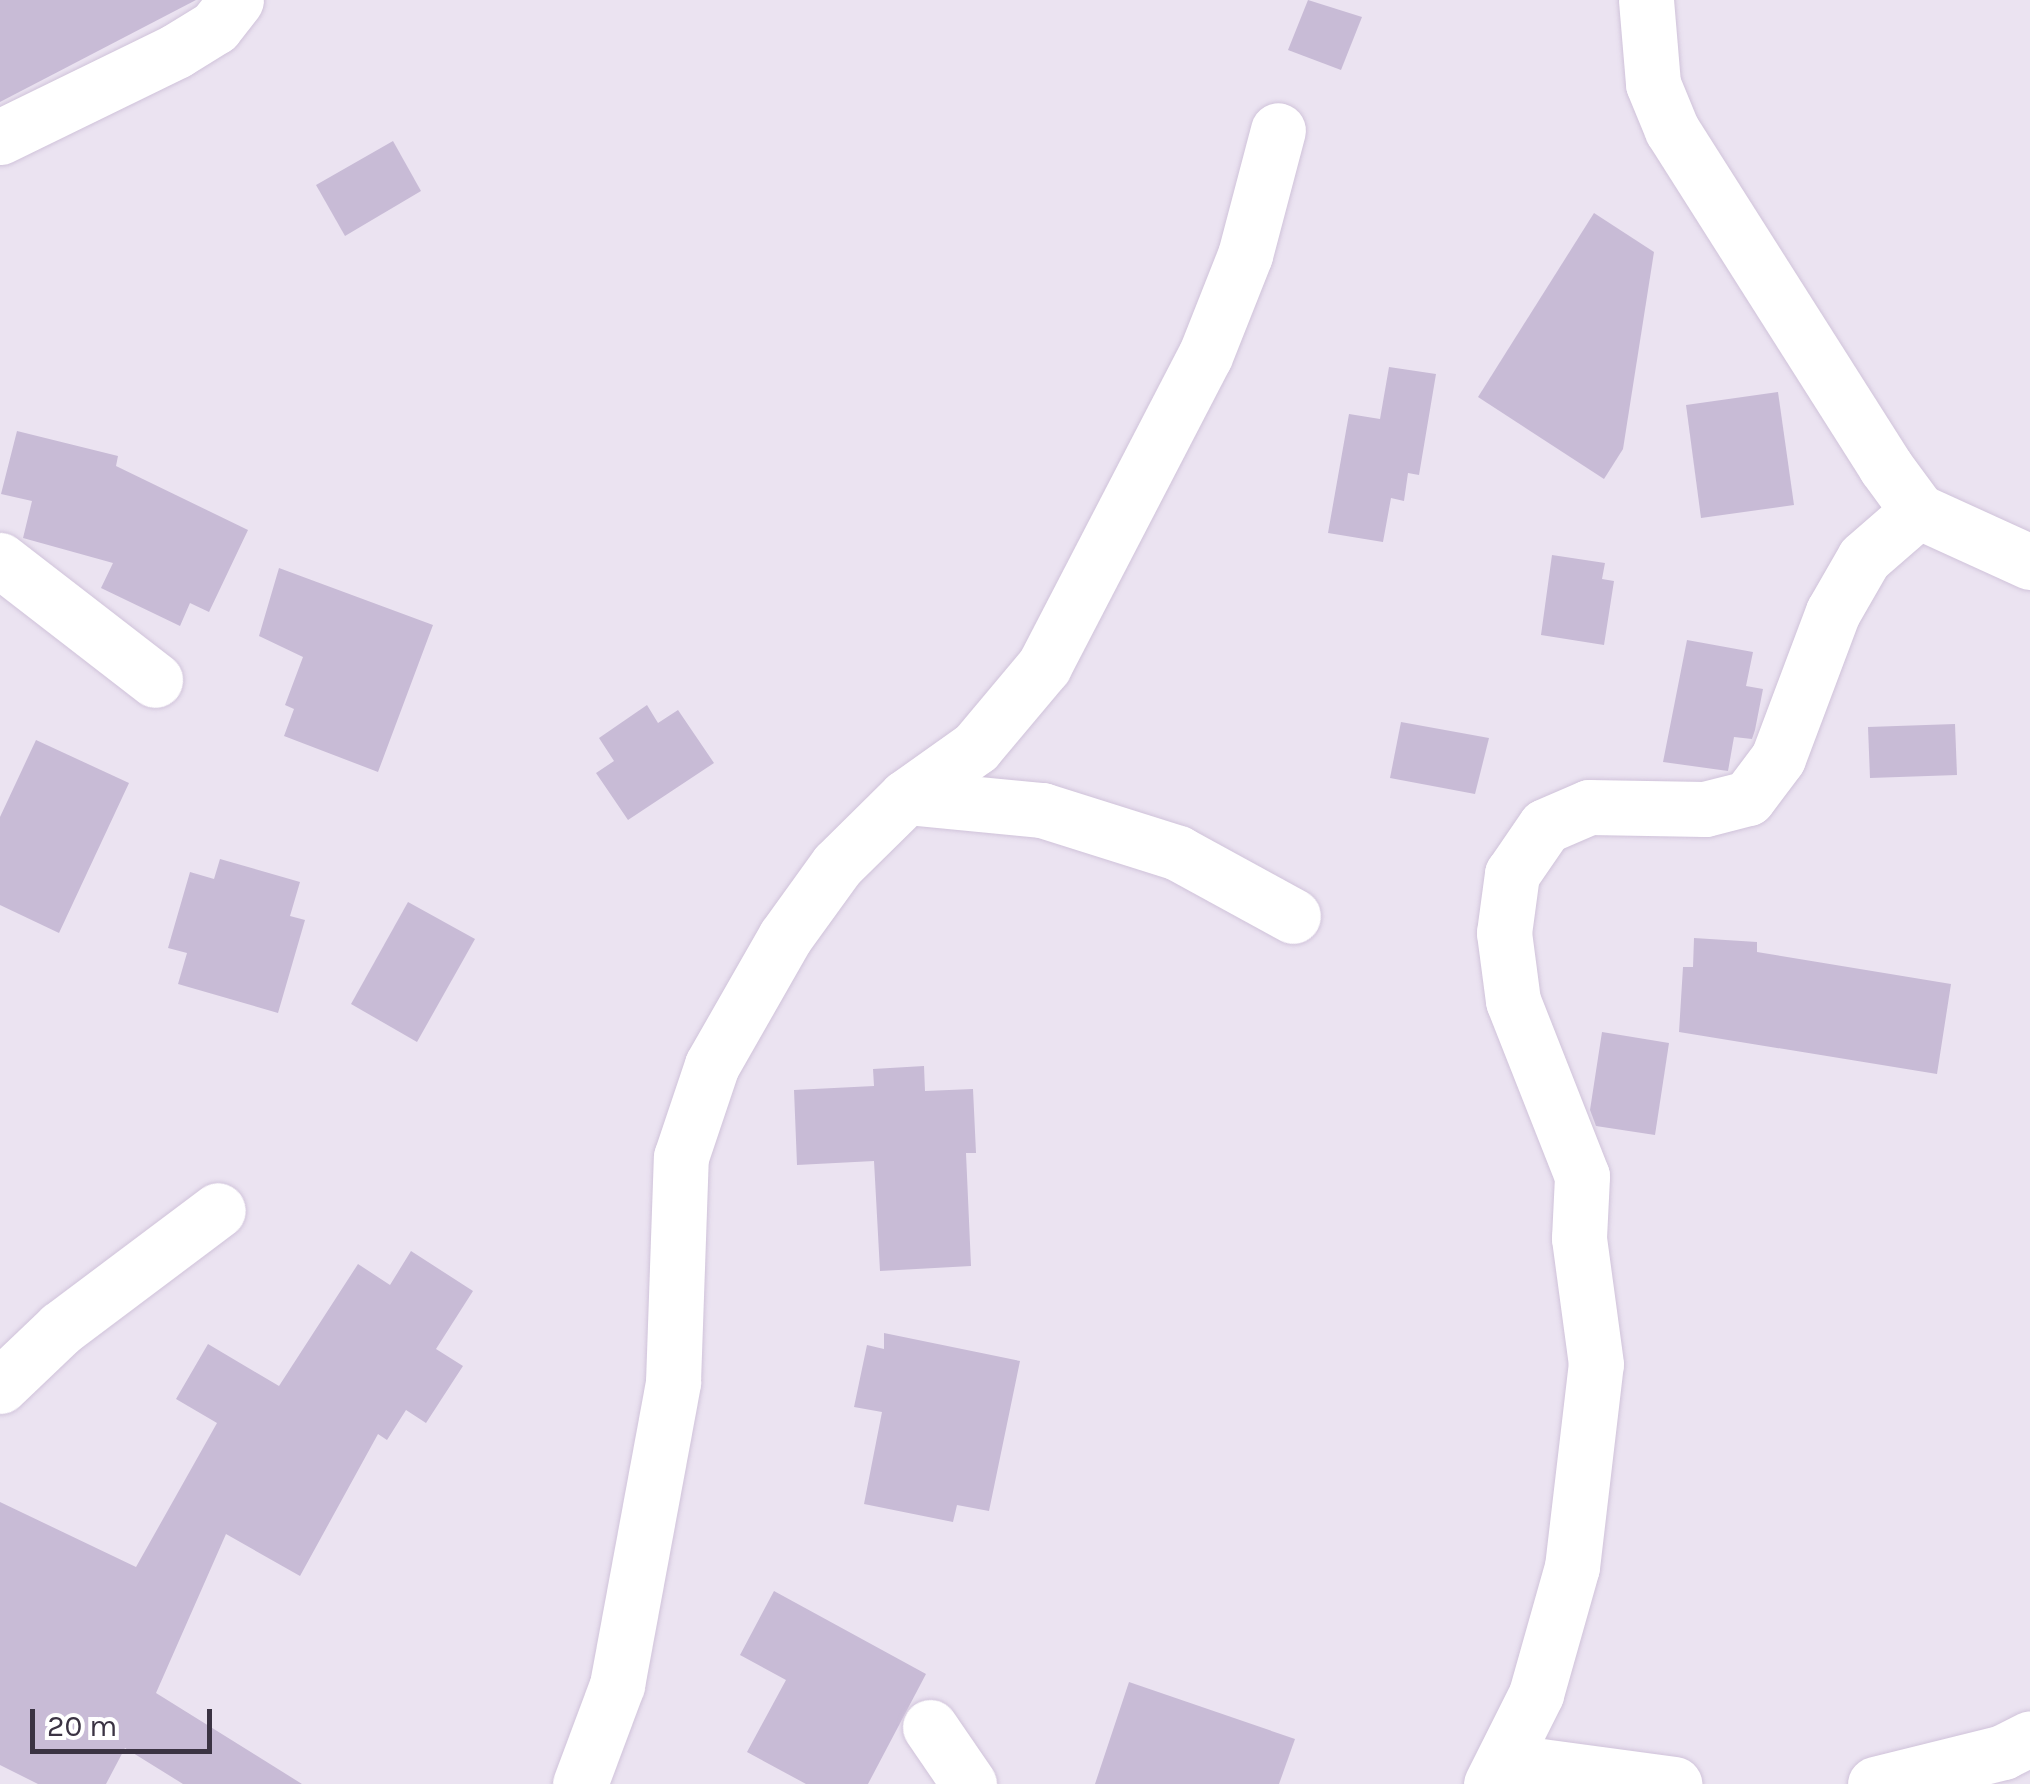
<!DOCTYPE html>
<html>
<head>
<meta charset="utf-8">
<style>
  body { margin:0 }
  #map { position:relative; width:2030px; height:1784px; overflow:hidden; background:#ebe3f1; font-family:Karla,sans-serif }
  div>[style] { position:absolute }
  .building>* { inset:0; background:#c8bbd6 }
  .roads { filter:drop-shadow(0 0 2px #d0c3da) drop-shadow(0 0 2px #d0c3da) }
  .minor>* { height:55px; margin:-27.5px; padding:0 27.5px; transform-origin:27.5px; border-radius:27.5px; background:#fff }
  span { translate:-50% -50%; white-space:nowrap; text-align:center; line-height:1.15; -webkit-text-stroke:9px #fff; paint-order:stroke }
  .scale { position:absolute; left:30px; top:1709px; width:182px; height:45px; box-sizing:border-box; border:5px solid #3b3343; border-top:0; padding-left:12px; font-size:30px; line-height:35px; white-space:nowrap; color:#3b3343; -webkit-text-stroke:8px #fff; paint-order:stroke }
</style>
</head>
<body>
<div id="map">
  <div class="building">
    <div style="clip-path:polygon(0 0,196px 0,0 102px)"></div>
    <div style="clip-path:polygon(1308px 0,1362px 17px,1341px 70px,1288px 50px)"></div>
    <div style="clip-path:polygon(393px 141px,421px 191px,345px 236px,316px 185px)"></div>
    <div style="clip-path:polygon(1594px 213px,1654px 252px,1623px 449px,1604px 479px,1478px 397px)"></div>
    <div style="clip-path:polygon(1389px 367px,1436px 374px,1419px 475px,1408px 473px,1404px 501px,1391px 498px,1383px 542px,1328px 533px,1349px 414px,1380px 419px)"></div>
    <div style="clip-path:polygon(1778px 392px,1794px 505px,1701px 518px,1686px 405px)"></div>
    <div style="clip-path:polygon(17px 431px,118px 456px,116px 466px,248px 530px,209px 612px,190px 603px,180px 626px,101px 588px,113px 563px,23px 538px,32px 501px,1px 494px)"></div>
    <div style="clip-path:polygon(1552px 555px,1605px 563px,1602px 579px,1614px 581px,1604px 645px,1541px 635px)"></div>
    <div style="clip-path:polygon(279px 568px,433px 625px,378px 772px,284px 736px,294px 709px,285px 705px,303px 657px,259px 636px)"></div>
    <div style="clip-path:polygon(1687px 640px,1753px 652px,1746px 686px,1763px 689px,1755px 730px,1752px 739px,1734px 737px,1728px 771px,1663px 762px)"></div>
    <div style="clip-path:polygon(647px 705px,658px 723px,678px 710px,714px 763px,628px 820px,596px 773px,614px 761px,599px 738px)"></div>
    <div style="clip-path:polygon(1401px 722px,1489px 738px,1475px 794px,1390px 778px)"></div>
    <div style="clip-path:polygon(1955px 724px,1957px 775px,1870px 778px,1868px 727px)"></div>
    <div style="clip-path:polygon(36px 740px,129px 783px,59px 933px,0 905px,0 817px)"></div>
    <div style="clip-path:polygon(220px 859px,300px 882px,290px 916px,305px 920px,278px 1013px,178px 984px,187px 953px,168px 948px,190px 872px,214px 879px)"></div>
    <div style="clip-path:polygon(408px 902px,475px 939px,417px 1042px,351px 1004px)"></div>
    <div style="clip-path:polygon(1694px 938px,1757px 942px,1757px 952px,1951px 984px,1937px 1074px,1679px 1032px,1683px 967px,1693px 967px)"></div>
    <div style="clip-path:polygon(1602px 1032px,1669px 1043px,1655px 1135px,1596px 1126px,1590px 1110px)"></div>
    <div style="clip-path:polygon(924px 1066px,925px 1091px,973px 1089px,976px 1153px,966px 1153px,971px 1266px,880px 1271px,874px 1161px,797px 1165px,794px 1090px,874px 1086px,873px 1069px)"></div>
    <div style="clip-path:polygon(411px 1251px,473px 1291px,436px 1349px,463px 1366px,426px 1423px,406px 1410px,387px 1440px,378px 1434px,300px 1576px,226px 1534px,156px 1693px,302px 1784px,183px 1784px,125px 1748px,106px 1784px,38px 1784px,0 1765px,0 1502px,136px 1567px,217px 1423px,176px 1399px,208px 1344px,279px 1386px,358px 1264px,390px 1285px)"></div>
    <div style="clip-path:polygon(884px 1333px,1020px 1361px,989px 1511px,957px 1505px,953px 1522px,864px 1504px,882px 1412px,854px 1407px,867px 1345px,884px 1349px)"></div>
    <div style="clip-path:polygon(774px 1591px,926px 1674px,868px 1784px,806px 1784px,747px 1752px,786px 1680px,740px 1655px)"></div>
    <div style="clip-path:polygon(1129px 1682px,1295px 1739px,1279px 1784px,1095px 1784px)"></div>
  </div>
  <div class="roads">
    <div class="minor">
      <div style="left:1646px;top:0;width:84px;rotate:85.2deg"></div>
      <div style="left:1653px;top:84px;width:50px;rotate:67.6deg"></div>
      <div style="left:1672px;top:130px;width:398px;rotate:57.6deg"></div>
      <div style="left:1885px;top:466px;width:56px;rotate:53.7deg"></div>
      <div style="left:1918px;top:511px;width:123px;rotate:24.5deg"></div>
      <div style="left:0;top:137px;width:196px;rotate:-26deg"></div>
      <div style="left:176px;top:51px;width:46px;rotate:-31.6deg"></div>
      <div style="left:215px;top:27px;width:34px;rotate:-52deg"></div>
      <div style="left:0;top:560px;width:196px;rotate:37.7deg"></div>
      <div style="left:906px;top:797px;width:137px;rotate:5.5deg"></div>
      <div style="left:1042px;top:810px;width:143px;rotate:17.5deg"></div>
      <div style="left:1178px;top:853px;width:131px;rotate:28.7deg"></div>
      <div style="left:0;top:1386px;width:84px;rotate:-43.6deg"></div>
      <div style="left:61px;top:1328px;width:196px;rotate:-36.9deg"></div>
      <div style="left:930px;top:1727px;width:69px;rotate:55.6deg"></div>
      <div style="left:1504px;top:1761px;width:172px;rotate:7.7deg"></div>
      <div style="left:580px;top:1784px;width:106px;rotate:-69.5deg"></div>
      <div style="left:617px;top:1685px;width:308px;rotate:-79.5deg"></div>
      <div style="left:673px;top:1382px;width:225px;rotate:-88deg"></div>
      <div style="left:681px;top:1157px;width:97px;rotate:-71.4deg"></div>
      <div style="left:712px;top:1065px;width:147px;rotate:-60.3deg"></div>
      <div style="left:785px;top:937px;width:89px;rotate:-54.2deg"></div>
      <div style="left:837px;top:865px;width:97px;rotate:-44.6deg"></div>
      <div style="left:906px;top:797px;width:86px;rotate:-35.5deg"></div>
      <div style="left:976px;top:747px;width:106px;rotate:-50deg"></div>
      <div style="left:1044px;top:666px;width:349px;rotate:-62.6deg"></div>
      <div style="left:1205px;top:356px;width:109px;rotate:-68.4deg"></div>
      <div style="left:1245px;top:255px;width:129px;rotate:-75.2deg"></div>
      <div style="left:1491px;top:1784px;width:101px;rotate:-63.4deg"></div>
      <div style="left:1536px;top:1694px;width:132px;rotate:-74.2deg"></div>
      <div style="left:1572px;top:1567px;width:204px;rotate:-83.3deg"></div>
      <div style="left:1596px;top:1364px;width:127px;rotate:-97.7deg"></div>
      <div style="left:1579px;top:1238px;width:62px;rotate:-87.2deg"></div>
      <div style="left:1582px;top:1176px;width:188px;rotate:-111.5deg"></div>
      <div style="left:1513px;top:1001px;width:69px;rotate:-97.5deg"></div>
      <div style="left:1504px;top:933px;width:60px;rotate:-82.3deg"></div>
      <div style="left:1512px;top:874px;width:58px;rotate:-55.5deg"></div>
      <div style="left:1545px;top:826px;width:48px;rotate:-23.4deg"></div>
      <div style="left:1589px;top:807px;width:116px;rotate:1deg"></div>
      <div style="left:1705px;top:809px;width:44px;rotate:-14.3deg"></div>
      <div style="left:1748px;top:798px;width:50px;rotate:-53.1deg"></div>
      <div style="left:1778px;top:758px;width:156px;rotate:-69.4deg"></div>
      <div style="left:1833px;top:612px;width:62px;rotate:-60.1deg"></div>
      <div style="left:1864px;top:558px;width:72px;rotate:-41deg"></div>
      <div style="left:1875px;top:1784px;width:132px;rotate:-14deg"></div>
      <div style="left:2003px;top:1752px;width:30px;rotate:-27deg"></div>
    </div>
  </div>
  <div class="scale">20 m</div>
</div>
</body>
</html>
